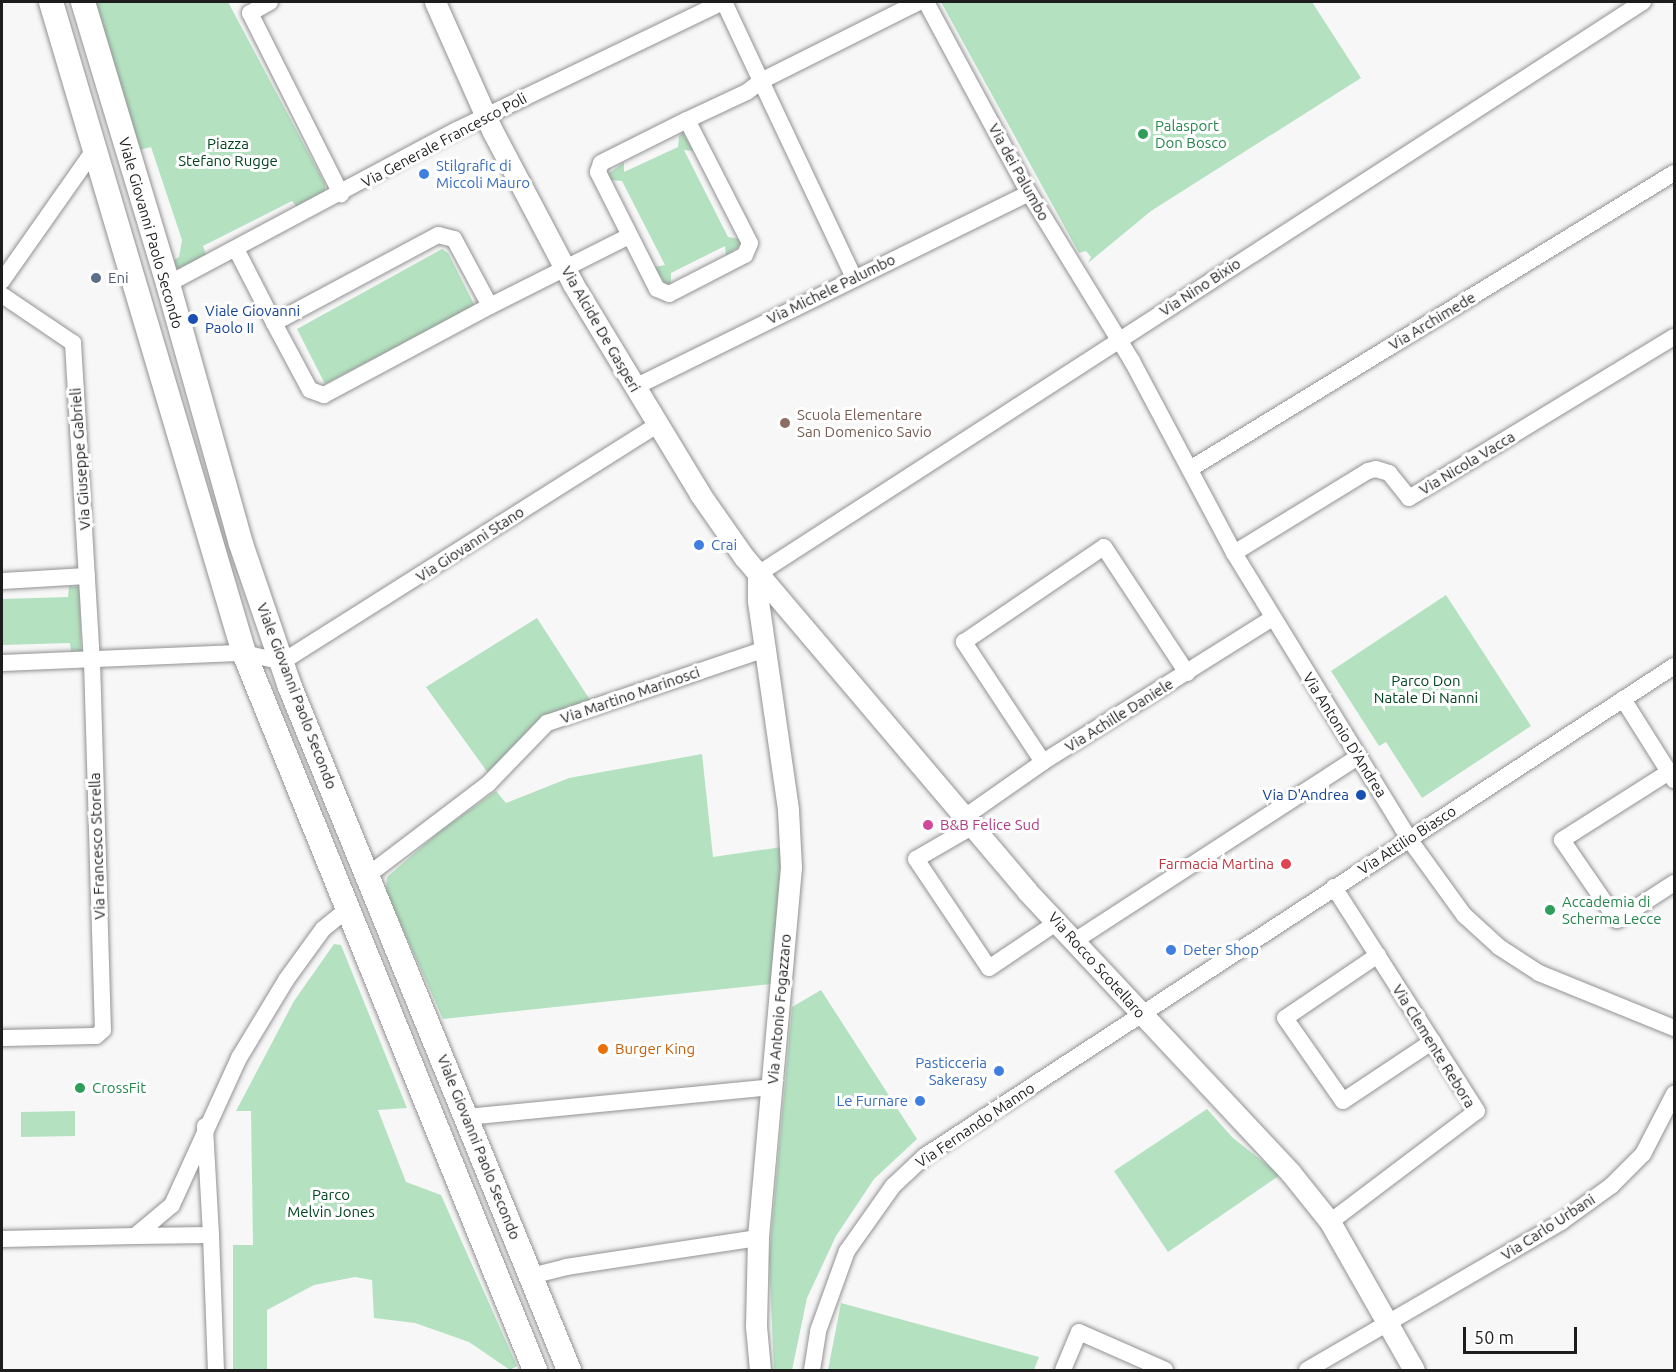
<!DOCTYPE html>
<html>
<head>
<meta charset="utf-8">
<style>
  body { margin:0 }
  #map { position:relative; width:1676px; height:1372px; overflow:hidden; background:#f7f7f8; font-family:Ubuntu,sans-serif }
  div>[style] { position:absolute }
  .green>* { inset:0; background:#b4e2c0 }
  .roads { filter:drop-shadow(0 0 2px #929293) drop-shadow(0 0 2px #929293) }
  .minor>* { height:16px; margin:-8px; padding:0 8px; transform-origin:8px; border-radius:8px; background:#fff }
  .tertiary>* { height:21px; margin:-10.5px; padding:0 10.5px; transform-origin:10.5px; border-radius:10.5px; background:#fff }
  .secondary>* { height:24px; margin:-12px; padding:0 12px; transform-origin:12px; border-radius:12px; background:#fff }
  .dots>* { width:16px; height:16px; translate:-50% -50%; box-sizing:border-box; border:3px solid #fff; border-radius:50% }
  span { translate:-50% -50%; white-space:nowrap; text-align:center; line-height:1.15; -webkit-text-stroke:6px #fff; paint-order:stroke }
  .leisure-label { font-size:15px; color:#27864d }
  .left { translate:0 -50%; text-align:left }
  .street-label { font-size:15px; color:#1d1d1e }
  .park-label { font-size:15px; color:#014520 }
  .shop-label { font-size:15px; color:#366cbe }
  .right { translate:-100% -50%; text-align:right }
  .service-label { font-size:15px; color:#4e5e75 }
  .transit-label { font-size:15px; color:#164399 }
  .education-label { font-size:15px; color:#785e54 }
  .hotel-label { font-size:15px; color:#b23c85 }
  .health-label { font-size:15px; color:#be3a42 }
  .food-label { font-size:15px; color:#c56008 }
  .frame { position:absolute; inset:0; border:3px solid #1d1d1e; pointer-events:none }
  .scale { position:absolute; left:1463px; top:1327px; width:114px; height:27px; box-sizing:border-box; border:3px solid #1d1d1e; border-top:0; padding-left:8px; font-size:18px; line-height:21px; white-space:nowrap; color:#1d1d1e; -webkit-text-stroke:4px #fff; paint-order:stroke }
</style>
</head>
<body>
<div id="map">
  <div class="green">
    <div style="clip-path:polygon(96px 2px,228px 2px,325px 184px,325px 194px,297px 207px,292px 201px,203px 246px,206px 255px,179px 269px,175px 266px,173px 261px,179px 257px,182px 240px,151px 147px,139px 150px)"></div>
    <div style="clip-path:polygon(941px 2px,1312px 2px,1361px 78px,1151px 211px,1088px 263px,1091px 257px,1086px 251px,1079px 253px)"></div>
    <div style="clip-path:polygon(683px 133px,694px 151px,684px 150px,728px 237px,739px 239px,742px 244px,726px 256px,725px 246px,671px 273px,671px 283px,666px 285px,654px 267px,665px 265px,622px 181px,610px 180px,608px 174px,624px 162px,624px 172px,678px 147px,679px 136px)"></div>
    <div style="clip-path:polygon(442px 249px,448px 253px,475px 306px,325px 384px,297px 329px)"></div>
    <div style="clip-path:polygon(69px 586px,80px 587px,81px 652px,71px 651px,70px 643px,2px 645px,2px 599px,68px 597px)"></div>
    <div style="clip-path:polygon(1446px 595px,1531px 726px,1422px 798px,1386px 742px,1379px 746px,1331px 671px)"></div>
    <div style="clip-path:polygon(537px 618px,590px 700px,488px 773px,426px 687px)"></div>
    <div style="clip-path:polygon(702px 754px,713px 857px,782px 847px,772px 984px,443px 1019px,386px 891px,387px 877px,439px 832px,496px 791px,506px 803px,569px 778px)"></div>
    <div style="clip-path:polygon(334px 944px,341px 945px,407px 1108px,378px 1110px,406px 1182px,441px 1195px,517px 1366px,510px 1370px,469px 1342px,415px 1323px,374px 1318px,372px 1280px,355px 1277px,314px 1285px,267px 1310px,267px 1370px,233px 1370px,233px 1245px,253px 1245px,251px 1111px,236px 1111px,294px 1001px)"></div>
    <div style="clip-path:polygon(821px 990px,917px 1139px,874px 1179px,836px 1236px,807px 1298px,792px 1370px,774px 1370px,769px 1258px,792px 1007px)"></div>
    <div style="clip-path:polygon(1207px 1109px,1233px 1138px,1280px 1175px,1168px 1252px,1114px 1171px)"></div>
    <div style="clip-path:polygon(75px 1111px,75px 1136px,21px 1137px,21px 1112px)"></div>
    <div style="clip-path:polygon(841px 1303px,1039px 1357px,1034px 1370px,828px 1370px)"></div>
  </div>
  <div class="roads">
    <div class="minor">
      <div style="left:270px;top:2px;width:23px;rotate:151deg"></div>
      <div style="left:250px;top:13px;width:203px;rotate:63.3deg"></div>
      <div style="left:724px;top:2px;width:87px;rotate:64.9deg"></div>
      <div style="left:761px;top:81px;width:177px;rotate:-26.6deg"></div>
      <div style="left:926px;top:2px;width:217px;rotate:61.7deg"></div>
      <div style="left:1029px;top:193px;width:197px;rotate:58.5deg"></div>
      <div style="left:1132px;top:361px;width:217px;rotate:62deg"></div>
      <div style="left:1234px;top:553px;width:335px;rotate:58.5deg"></div>
      <div style="left:1409px;top:839px;width:94px;rotate:54.1deg"></div>
      <div style="left:1464px;top:915px;width:47px;rotate:42.4deg"></div>
      <div style="left:1499px;top:947px;width:48px;rotate:33deg"></div>
      <div style="left:1539px;top:973px;width:146px;rotate:22.2deg"></div>
      <div style="left:687px;top:120px;width:138px;rotate:62.9deg"></div>
      <div style="left:750px;top:243px;width:13px;rotate:113deg"></div>
      <div style="left:745px;top:255px;width:85px;rotate:152.8deg"></div>
      <div style="left:669px;top:294px;width:13px;rotate:-157deg"></div>
      <div style="left:657px;top:289px;width:131px;rotate:-116.8deg"></div>
      <div style="left:598px;top:172px;width:9px;rotate:-72deg"></div>
      <div style="left:601px;top:163px;width:96px;rotate:-26.6deg"></div>
      <div style="left:687px;top:120px;width:66px;rotate:-25deg"></div>
      <div style="left:747px;top:92px;width:18px;rotate:-38deg"></div>
      <div style="left:761px;top:81px;width:218px;rotate:64.7deg"></div>
      <div style="left:236px;top:249px;width:83px;rotate:62.8deg"></div>
      <div style="left:274px;top:323px;width:76px;rotate:61.8deg"></div>
      <div style="left:310px;top:390px;width:15px;rotate:20deg"></div>
      <div style="left:324px;top:395px;width:188px;rotate:-28.2deg"></div>
      <div style="left:490px;top:306px;width:76px;rotate:-118.2deg"></div>
      <div style="left:454px;top:239px;width:16px;rotate:-166deg"></div>
      <div style="left:438px;top:235px;width:186px;rotate:151.8deg"></div>
      <div style="left:2px;top:281px;width:160px;rotate:-54.9deg"></div>
      <div style="left:168px;top:284px;width:327px;rotate:-28.1deg"></div>
      <div style="left:457px;top:130px;width:295px;rotate:-25.7deg"></div>
      <div style="left:2px;top:295px;width:86px;rotate:34.1deg"></div>
      <div style="left:73px;top:343px;width:319px;rotate:86.6deg"></div>
      <div style="left:92px;top:661px;width:369px;rotate:88.3deg"></div>
      <div style="left:103px;top:1030px;width:9px;rotate:139deg"></div>
      <div style="left:96px;top:1036px;width:94px;rotate:178.8deg"></div>
      <div style="left:490px;top:306px;width:156px;rotate:-26.7deg"></div>
      <div style="left:635px;top:387px;width:439px;rotate:-26.2deg"></div>
      <div style="left:1190px;top:469px;width:567px;rotate:-31.45deg"></div>
      <div style="left:1234px;top:553px;width:157px;rotate:-31.5deg"></div>
      <div style="left:1368px;top:471px;width:8px;rotate:-14deg"></div>
      <div style="left:1376px;top:469px;width:14px;rotate:17deg"></div>
      <div style="left:1389px;top:473px;width:32px;rotate:51deg"></div>
      <div style="left:1409px;top:498px;width:310px;rotate:-31.3deg"></div>
      <div style="left:758px;top:574px;width:1054px;rotate:-32.88deg"></div>
      <div style="left:2px;top:581px;width:85px;rotate:-3.4deg"></div>
      <div style="left:2px;top:663px;width:242px;rotate:-2.4deg"></div>
      <div style="left:244px;top:653px;width:39px;rotate:13deg"></div>
      <div style="left:282px;top:662px;width:445px;rotate:-32.3deg"></div>
      <div style="left:1623px;top:699px;width:96px;rotate:57.8deg"></div>
      <div style="left:1043px;top:762px;width:144px;rotate:-123.4deg"></div>
      <div style="left:964px;top:642px;width:169px;rotate:-34.2deg"></div>
      <div style="left:1104px;top:547px;width:151px;rotate:56.6deg"></div>
      <div style="left:1669px;top:772px;width:127px;rotate:147.6deg"></div>
      <div style="left:1562px;top:840px;width:97px;rotate:55.5deg"></div>
      <div style="left:1617px;top:920px;width:68px;rotate:-33deg"></div>
      <div style="left:966px;top:816px;width:94px;rotate:-35deg"></div>
      <div style="left:1043px;top:762px;width:271px;rotate:-32.1deg"></div>
      <div style="left:975px;top:825px;width:68px;rotate:150deg"></div>
      <div style="left:916px;top:859px;width:131px;rotate:56.2deg"></div>
      <div style="left:989px;top:968px;width:84px;rotate:-33.9deg"></div>
      <div style="left:368px;top:875px;width:151px;rotate:-37.2deg"></div>
      <div style="left:488px;top:784px;width:85px;rotate:-46deg"></div>
      <div style="left:547px;top:723px;width:230px;rotate:-18.7deg"></div>
      <div style="left:1076px;top:940px;width:336px;rotate:-33deg"></div>
      <div style="left:1378px;top:955px;width:112px;rotate:145.9deg"></div>
      <div style="left:1285px;top:1018px;width:101px;rotate:55.1deg"></div>
      <div style="left:1343px;top:1101px;width:108px;rotate:-33.7deg"></div>
      <div style="left:467px;top:1117px;width:306px;rotate:-5.6deg"></div>
      <div style="left:1330px;top:1222px;width:184px;rotate:-37.1deg"></div>
      <div style="left:1477px;top:1111px;width:266px;rotate:-122.6deg"></div>
      <div style="left:211px;top:1235px;width:135px;rotate:87.9deg"></div>
      <div style="left:135px;top:1236px;width:76px;rotate:-0.8deg"></div>
      <div style="left:211px;top:1235px;width:109px;rotate:-93.2deg"></div>
      <div style="left:2px;top:1239px;width:133px;rotate:-1.3deg"></div>
      <div style="left:135px;top:1236px;width:48px;rotate:-40deg"></div>
      <div style="left:172px;top:1205px;width:162px;rotate:-65.5deg"></div>
      <div style="left:239px;top:1058px;width:91px;rotate:-58.9deg"></div>
      <div style="left:286px;top:980px;width:63px;rotate:-54deg"></div>
      <div style="left:323px;top:929px;width:33px;rotate:-39deg"></div>
      <div style="left:531px;top:1276px;width:36px;rotate:-14deg"></div>
      <div style="left:566px;top:1267px;width:194px;rotate:-8.6deg"></div>
      <div style="left:812px;top:1370px;width:39px;rotate:-81deg"></div>
      <div style="left:818px;top:1331px;width:85px;rotate:-70.1deg"></div>
      <div style="left:847px;top:1251px;width:80px;rotate:-54.7deg"></div>
      <div style="left:893px;top:1186px;width:44px;rotate:-43.2deg"></div>
      <div style="left:925px;top:1156px;width:895px;rotate:-33.19deg"></div>
      <div style="left:1063px;top:1370px;width:41px;rotate:-67.2deg"></div>
      <div style="left:1079px;top:1332px;width:94px;rotate:23.8deg"></div>
      <div style="left:1307px;top:1370px;width:294px;rotate:-30.2deg"></div>
      <div style="left:1561px;top:1222px;width:62px;rotate:-35.8deg"></div>
      <div style="left:1611px;top:1186px;width:45px;rotate:-45deg"></div>
      <div style="left:1643px;top:1154px;width:68px;rotate:-62.7deg"></div>
    </div>
    <div class="tertiary">
      <div style="left:435px;top:2px;width:142px;rotate:66deg"></div>
      <div style="left:493px;top:132px;width:172px;rotate:62.2deg"></div>
      <div style="left:573px;top:284px;width:245px;rotate:58.8deg"></div>
      <div style="left:700px;top:494px;width:77px;rotate:55.1deg"></div>
      <div style="left:744px;top:557px;width:438px;rotate:49.7deg"></div>
      <div style="left:1027px;top:891px;width:385px;rotate:46.9deg"></div>
      <div style="left:1290px;top:1172px;width:64px;rotate:51.3deg"></div>
      <div style="left:1330px;top:1222px;width:170px;rotate:60.4deg"></div>
      <div style="left:758px;top:574px;width:27px;rotate:90deg"></div>
      <div style="left:758px;top:601px;width:211px;rotate:81.8deg"></div>
      <div style="left:788px;top:810px;width:57px;rotate:87deg"></div>
      <div style="left:791px;top:867px;width:372px;rotate:95.1deg"></div>
      <div style="left:758px;top:1238px;width:88px;rotate:91.3deg"></div>
      <div style="left:756px;top:1326px;width:44px;rotate:84.8deg"></div>
    </div>
    <div class="secondary">
      <div style="left:51px;top:2px;width:679px;rotate:73.49deg"></div>
      <div style="left:244px;top:653px;width:774px;rotate:67.91deg"></div>
      <div style="left:83px;top:2px;width:295px;rotate:73.2deg"></div>
      <div style="left:168px;top:284px;width:270px;rotate:74.3deg"></div>
      <div style="left:241px;top:544px;width:151px;rotate:71.1deg"></div>
      <div style="left:290px;top:687px;width:738px;rotate:67.78deg"></div>
    </div>
  </div>
  <div class="dots">
    <div style="left:1143px;top:134px;background:#2e9e5b"></div>
    <div style="left:424px;top:174px;background:#3f7fe0"></div>
    <div style="left:96px;top:278px;background:#5c6f8a"></div>
    <div style="left:193px;top:319px;background:#1a4fb4"></div>
    <div style="left:785px;top:423px;background:#8d6e63"></div>
    <div style="left:699px;top:545px;background:#3f7fe0"></div>
    <div style="left:1361px;top:795px;background:#1a4fb4"></div>
    <div style="left:928px;top:825px;background:#d1479c"></div>
    <div style="left:1286px;top:864px;background:#e0444e"></div>
    <div style="left:1550px;top:910px;background:#2e9e5b"></div>
    <div style="left:1171px;top:950px;background:#3f7fe0"></div>
    <div style="left:603px;top:1049px;background:#e8710a"></div>
    <div style="left:999px;top:1071px;background:#3f7fe0"></div>
    <div style="left:80px;top:1088px;background:#2e9e5b"></div>
    <div style="left:920px;top:1101px;background:#3f7fe0"></div>
  </div>
  <div class="leisure-label">
    <span class="left" style="left:1155px;top:134px">Palasport<br>Don Bosco</span>
    <span class="left" style="left:1562px;top:910px">Accademia di<br>Scherma Lecce</span>
    <span class="left" style="left:92px;top:1088px">CrossFit</span>
  </div>
  <div class="street-label">
    <span style="left:444px;top:140px;rotate:-28deg">Via Generale Francesco Poli</span>
    <span style="left:1019px;top:172px;rotate:61deg">Via dei Palumbo</span>
    <span style="left:151px;top:233px;rotate:74deg">Viale Giovanni Paolo Secondo</span>
    <span style="left:1200px;top:287px;rotate:-33deg">Via Nino Bixio</span>
    <span style="left:831px;top:289px;rotate:-26deg">Via Michele Palumbo</span>
    <span style="left:1432px;top:321px;rotate:-31deg">Via Archimede</span>
    <span style="left:601px;top:329px;rotate:60deg">Via Alcide De Gasperi</span>
    <span style="left:80px;top:459px;rotate:-94deg">Via Giuseppe Gabrieli</span>
    <span style="left:1467px;top:463px;rotate:-31deg">Via Nicola Vacca</span>
    <span style="left:470px;top:544px;rotate:-33deg">Via Giovanni Stano</span>
    <span style="left:630px;top:695px;rotate:-19deg">Via Martino Marinosci</span>
    <span style="left:297px;top:696px;rotate:69deg">Viale Giovanni Paolo Secondo</span>
    <span style="left:1119px;top:715px;rotate:-32deg">Via Achille Daniele</span>
    <span style="left:1345px;top:735px;rotate:58deg">Via Antonio D'Andrea</span>
    <span style="left:1407px;top:840px;rotate:-33deg">Via Attilio Biasco</span>
    <span style="left:97px;top:846px;rotate:-92deg">Via Francesco Storella</span>
    <span style="left:1097px;top:965px;rotate:48deg">Via Rocco Scotellaro</span>
    <span style="left:779px;top:1009px;rotate:-85deg">Via Antonio Fogazzaro</span>
    <span style="left:1434px;top:1046px;rotate:58deg">Via Clemente Rebora</span>
    <span style="left:975px;top:1125px;rotate:-34deg">Via Fernando Manno</span>
    <span style="left:479px;top:1147px;rotate:68deg">Viale Giovanni Paolo Secondo</span>
    <span style="left:1548px;top:1227px;rotate:-33deg">Via Carlo Urbani</span>
  </div>
  <div class="park-label">
    <span style="left:228px;top:152px">Piazza<br>Stefano Rugge</span>
    <span style="left:1426px;top:689px">Parco Don<br>Natale Di Nanni</span>
    <span style="left:331px;top:1203px">Parco<br>Melvin Jones</span>
  </div>
  <div class="shop-label">
    <span class="left" style="left:436px;top:174px">Stilgrafic di<br>Miccoli Mauro</span>
    <span class="left" style="left:711px;top:545px">Crai</span>
    <span class="left" style="left:1183px;top:950px">Deter Shop</span>
    <span class="right" style="left:987px;top:1071px">Pasticceria<br>Sakerasy</span>
    <span class="right" style="left:908px;top:1101px">Le Furnare</span>
  </div>
  <div class="service-label">
    <span class="left" style="left:108px;top:278px">Eni</span>
  </div>
  <div class="transit-label">
    <span class="left" style="left:205px;top:319px">Viale Giovanni<br>Paolo II</span>
    <span class="right" style="left:1349px;top:795px">Via D'Andrea</span>
  </div>
  <div class="education-label">
    <span class="left" style="left:797px;top:423px">Scuola Elementare<br>San Domenico Savio</span>
  </div>
  <div class="hotel-label">
    <span class="left" style="left:940px;top:825px">B&amp;B Felice Sud</span>
  </div>
  <div class="health-label">
    <span class="right" style="left:1274px;top:864px">Farmacia Martina</span>
  </div>
  <div class="food-label">
    <span class="left" style="left:615px;top:1049px">Burger King</span>
  </div>
  <div class="frame"></div>
  <div class="scale">50 m</div>
</div>
</body>
</html>
